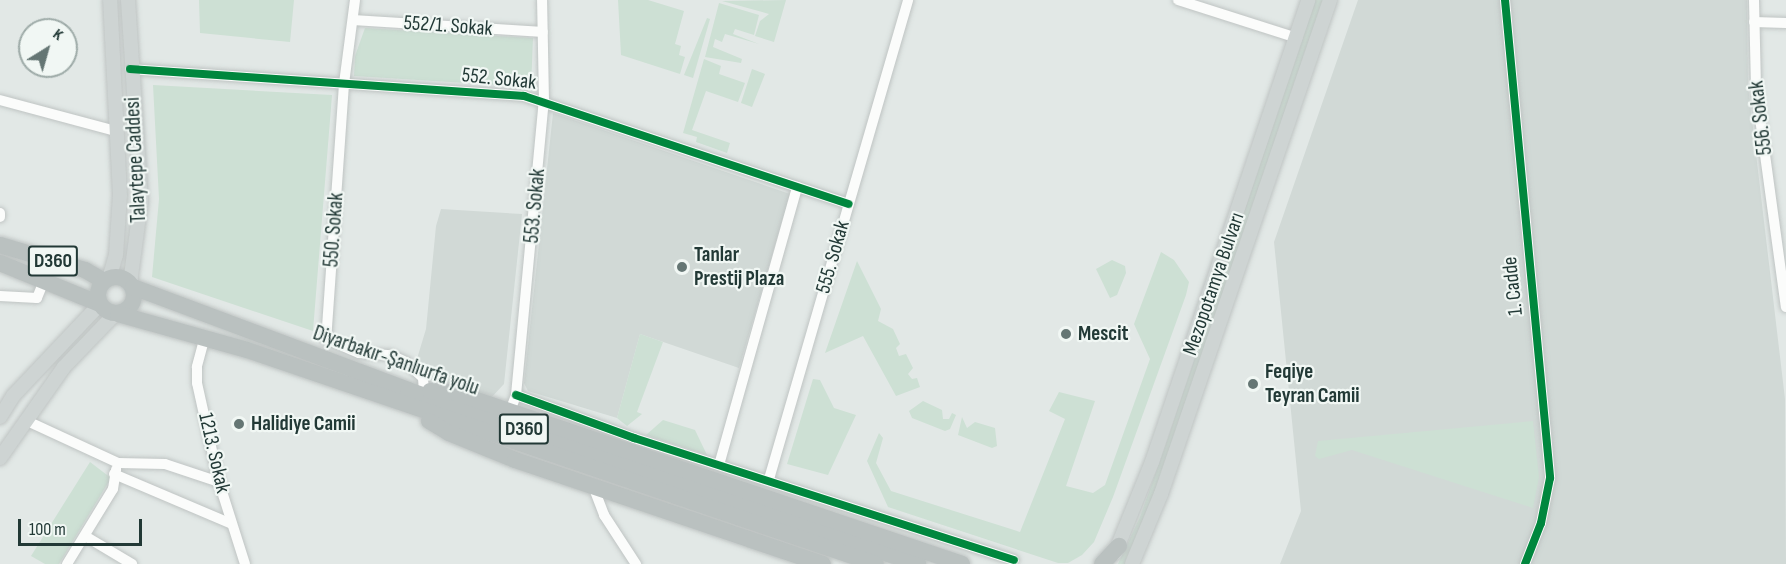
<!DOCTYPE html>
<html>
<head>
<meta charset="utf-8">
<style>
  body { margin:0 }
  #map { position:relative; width:1786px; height:564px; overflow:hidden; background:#e2e8e6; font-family:"Sofia Sans Condensed",sans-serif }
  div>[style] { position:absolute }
  .built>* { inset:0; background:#d1d9d6 }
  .green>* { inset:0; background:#cde0d4 }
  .roads { filter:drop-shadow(0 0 2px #bfc4c3) drop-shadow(0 0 2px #bfc4c3) }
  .minor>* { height:10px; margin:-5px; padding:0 5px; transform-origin:5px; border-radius:5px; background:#fbfcfb }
  .major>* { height:14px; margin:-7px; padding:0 7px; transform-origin:7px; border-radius:7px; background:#ced4d3 }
  .highway>* { height:16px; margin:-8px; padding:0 8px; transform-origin:8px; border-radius:8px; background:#bac1c0 }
  .highway>.ring { margin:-8px; padding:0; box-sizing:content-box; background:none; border:16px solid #bac1c0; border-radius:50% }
  .cycleway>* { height:8px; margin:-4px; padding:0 4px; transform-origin:4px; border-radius:4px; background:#00873e }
  .dots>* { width:16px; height:16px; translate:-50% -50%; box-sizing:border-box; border:3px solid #f1f7f4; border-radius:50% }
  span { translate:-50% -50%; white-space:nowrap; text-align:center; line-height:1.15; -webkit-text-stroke:4.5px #f1f7f4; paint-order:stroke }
  .shield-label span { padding:2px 4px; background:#f1f7f4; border:2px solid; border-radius:4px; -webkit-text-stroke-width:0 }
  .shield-label { font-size:20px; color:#223936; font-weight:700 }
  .street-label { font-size:21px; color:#223936 }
  .poi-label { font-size:21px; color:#223936; font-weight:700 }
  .left { translate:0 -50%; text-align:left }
  .north { position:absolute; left:18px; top:18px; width:60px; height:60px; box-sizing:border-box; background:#f1f7f4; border:2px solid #9eaba8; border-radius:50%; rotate:37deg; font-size:16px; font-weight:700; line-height:24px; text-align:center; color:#223936 }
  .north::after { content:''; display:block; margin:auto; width:21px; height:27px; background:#657674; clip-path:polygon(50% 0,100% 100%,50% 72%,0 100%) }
  .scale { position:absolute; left:18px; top:519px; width:124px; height:27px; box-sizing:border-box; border:3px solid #223936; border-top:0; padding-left:8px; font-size:18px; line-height:21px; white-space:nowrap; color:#223936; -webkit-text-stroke:4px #f1f7f4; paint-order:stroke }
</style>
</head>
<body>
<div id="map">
  <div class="built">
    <div style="clip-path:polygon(1358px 0,1747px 0,1748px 86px,1785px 399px,1786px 564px,1280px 564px,1301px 511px,1274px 242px)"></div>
    <div style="clip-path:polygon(553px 113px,790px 194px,739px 368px,640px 334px,617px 418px,528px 391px,524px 383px)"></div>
    <div style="clip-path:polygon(441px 209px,522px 214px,504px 384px,489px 400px,431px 380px,432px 366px,416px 362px,426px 329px,436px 226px)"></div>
  </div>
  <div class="green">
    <div style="clip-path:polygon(199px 0,294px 0,290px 42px,200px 33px)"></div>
    <div style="clip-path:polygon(618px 0,648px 0,684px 11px,675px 44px,681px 46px,679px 55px,685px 57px,680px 74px,621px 55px)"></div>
    <div style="clip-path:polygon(786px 0,774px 42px,755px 36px,760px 21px,769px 14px,722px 1px)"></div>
    <div style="clip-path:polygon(1315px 0,1323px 0,1149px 514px,1127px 564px,1118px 564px,1140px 517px,1170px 432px)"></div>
    <div style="clip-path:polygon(719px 3px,759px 15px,754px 35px,735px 29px,733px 34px,759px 44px,725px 34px,722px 42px,715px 39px,713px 47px,742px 59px,741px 63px,705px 57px)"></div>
    <div style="clip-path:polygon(707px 18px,710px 19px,693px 78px,684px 75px)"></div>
    <div style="clip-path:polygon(365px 28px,533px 38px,531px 87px,354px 76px,355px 56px)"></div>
    <div style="clip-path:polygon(704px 59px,721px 66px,719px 74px,745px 83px,738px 102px,706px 91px,692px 130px,730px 143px,727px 153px,696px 142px,697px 137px,683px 133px)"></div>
    <div style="clip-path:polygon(752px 69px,765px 74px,752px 107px,741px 103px)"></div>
    <div style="clip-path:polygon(153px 85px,332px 95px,313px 331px,152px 277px,159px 199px)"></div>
    <div style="clip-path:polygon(1161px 252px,1174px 260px,1189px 282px,1186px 295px,1113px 497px,1094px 542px,1082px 555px,1068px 563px,1058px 563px,888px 507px,867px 461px,879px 433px,883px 438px,876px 463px,891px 491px,1020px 532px,1065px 419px,1049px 411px,1059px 392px,1095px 401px,1066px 486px,1093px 493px,1105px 485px,1150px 359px,1134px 324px)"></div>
    <div style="clip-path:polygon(1112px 260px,1125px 266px,1126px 273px,1117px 295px,1110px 298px,1096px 269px)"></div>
    <div style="clip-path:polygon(857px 261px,881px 309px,878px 321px,893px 329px,900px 344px,896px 348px,899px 356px,906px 354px,913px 368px,908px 374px,912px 379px,917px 378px,920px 387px,896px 396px,863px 336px,825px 353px)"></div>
    <div style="clip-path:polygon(640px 334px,663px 342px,637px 412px,642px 414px,627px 426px,617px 418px)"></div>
    <div style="clip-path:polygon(813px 379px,820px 380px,834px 408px,856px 415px,828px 475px,787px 464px)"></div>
    <div style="clip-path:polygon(923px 401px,942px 410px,943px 419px,949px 419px,952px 413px,956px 415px,950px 429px,945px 431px,912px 418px,909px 411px)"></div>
    <div style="clip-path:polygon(962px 417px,967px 428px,975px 422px,995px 428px,997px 446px,992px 448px,958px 435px)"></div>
    <div style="clip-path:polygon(663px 420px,695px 430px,707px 455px,646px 435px)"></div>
    <div style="clip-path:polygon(1533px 421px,1539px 477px,1533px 508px,1352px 450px,1319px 459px,1315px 456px,1318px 441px)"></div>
    <div style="clip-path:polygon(90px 462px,111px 478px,59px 564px,45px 564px,31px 556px)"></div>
  </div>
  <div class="roads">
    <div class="minor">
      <div style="left:355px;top:0;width:85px;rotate:97.5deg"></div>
      <div style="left:344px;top:84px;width:256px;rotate:94deg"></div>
      <div style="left:326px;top:339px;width:36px;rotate:23deg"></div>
      <div style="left:359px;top:353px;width:32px;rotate:4deg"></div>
      <div style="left:391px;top:355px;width:17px;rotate:25deg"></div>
      <div style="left:406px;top:362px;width:23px;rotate:43deg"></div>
      <div style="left:423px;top:378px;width:13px;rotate:86deg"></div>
      <div style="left:1178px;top:0;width:125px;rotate:17.7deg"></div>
      <div style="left:1505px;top:0;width:480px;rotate:84.6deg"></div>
      <div style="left:1550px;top:478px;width:46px;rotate:101.3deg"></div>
      <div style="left:1541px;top:523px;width:44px;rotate:111.3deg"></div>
      <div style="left:1754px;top:0;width:89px;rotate:88.7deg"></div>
      <div style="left:1756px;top:89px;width:220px;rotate:82.2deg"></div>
      <div style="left:354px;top:20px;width:189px;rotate:3.6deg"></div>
      <div style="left:1754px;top:22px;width:32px;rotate:2deg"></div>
      <div style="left:130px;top:69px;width:395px;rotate:3.9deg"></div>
      <div style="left:524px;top:96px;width:342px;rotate:18.4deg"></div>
      <div style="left:0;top:100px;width:120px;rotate:15deg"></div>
      <div style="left:0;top:213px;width:4px;rotate:90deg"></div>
      <div style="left:0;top:296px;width:37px;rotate:3deg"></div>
      <div style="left:37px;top:298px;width:18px;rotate:-68deg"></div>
      <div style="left:204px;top:340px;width:28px;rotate:105deg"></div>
      <div style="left:197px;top:367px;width:16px;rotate:90deg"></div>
      <div style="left:197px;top:383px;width:101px;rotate:77.5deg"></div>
      <div style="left:219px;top:482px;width:86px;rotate:72.4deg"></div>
      <div style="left:516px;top:395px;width:126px;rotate:20deg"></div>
      <div style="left:634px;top:438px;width:399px;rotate:17.8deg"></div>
      <div style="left:510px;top:411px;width:17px;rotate:-69deg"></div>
      <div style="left:516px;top:395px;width:295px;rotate:-84.6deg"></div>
      <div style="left:544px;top:101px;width:101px;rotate:-91.1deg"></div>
      <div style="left:25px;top:420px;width:102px;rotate:24.8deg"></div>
      <div style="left:118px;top:463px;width:47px;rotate:1.2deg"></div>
      <div style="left:165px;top:464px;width:57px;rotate:18.4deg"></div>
      <div style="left:719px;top:465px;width:289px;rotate:-74.3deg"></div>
      <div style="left:114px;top:474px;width:128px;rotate:23deg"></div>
      <div style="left:769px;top:479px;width:499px;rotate:-73.8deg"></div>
      <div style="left:593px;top:486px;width:31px;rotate:69deg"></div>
      <div style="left:604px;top:515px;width:59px;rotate:56.9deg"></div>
      <div style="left:85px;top:536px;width:55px;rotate:30.8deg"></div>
      <div style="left:67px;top:564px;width:88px;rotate:-58.5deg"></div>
      <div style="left:113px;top:489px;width:20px;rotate:-81deg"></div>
    </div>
    <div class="major">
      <div style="left:128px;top:0;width:201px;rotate:86.3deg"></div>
      <div style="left:141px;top:201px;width:83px;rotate:97.6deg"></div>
      <div style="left:109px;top:279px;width:25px;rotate:-74deg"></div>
      <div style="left:116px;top:255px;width:60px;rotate:-86.2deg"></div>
      <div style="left:120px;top:195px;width:195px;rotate:-92.9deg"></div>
      <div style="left:0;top:417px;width:25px;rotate:-58deg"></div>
      <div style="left:13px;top:396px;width:127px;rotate:-46.6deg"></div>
      <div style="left:0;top:458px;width:111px;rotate:-54.9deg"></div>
      <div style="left:64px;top:367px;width:74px;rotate:-46.1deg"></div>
      <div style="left:1115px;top:553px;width:98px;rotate:-67.9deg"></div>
      <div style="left:1152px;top:462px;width:488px;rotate:-71.3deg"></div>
      <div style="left:1132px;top:564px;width:76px;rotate:-67.5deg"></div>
      <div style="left:1161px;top:494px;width:522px;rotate:-71.11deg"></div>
    </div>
    <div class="highway">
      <div style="left:0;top:245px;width:89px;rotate:16.4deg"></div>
      <div style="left:85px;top:270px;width:22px;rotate:30deg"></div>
      <div style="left:0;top:263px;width:108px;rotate:22.3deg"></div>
      <div class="ring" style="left:98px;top:277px;width:20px;height:20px"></div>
      <div style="left:133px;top:287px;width:294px;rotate:20.5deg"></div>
      <div style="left:408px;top:390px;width:539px;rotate:18.84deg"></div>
      <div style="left:118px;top:314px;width:134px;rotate:15.6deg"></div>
      <div style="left:247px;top:350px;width:664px;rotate:18.79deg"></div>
      <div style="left:430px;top:391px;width:26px;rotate:4deg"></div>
      <div style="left:456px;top:393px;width:534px;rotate:18.67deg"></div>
      <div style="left:429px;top:421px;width:23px;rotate:31deg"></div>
      <div style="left:449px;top:433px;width:71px;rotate:22.2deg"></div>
      <div style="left:515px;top:460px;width:325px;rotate:18.7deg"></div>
      <div style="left:1102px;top:564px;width:25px;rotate:-47deg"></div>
    </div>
  </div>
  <div class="cycleway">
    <div style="left:1505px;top:0;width:480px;rotate:84.6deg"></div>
    <div style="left:1550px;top:478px;width:46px;rotate:101.3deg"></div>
    <div style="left:1541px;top:523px;width:44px;rotate:111.3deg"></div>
    <div style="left:130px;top:69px;width:395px;rotate:3.9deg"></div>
    <div style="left:524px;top:96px;width:342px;rotate:18.4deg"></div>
    <div style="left:516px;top:395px;width:126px;rotate:20deg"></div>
    <div style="left:634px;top:438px;width:399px;rotate:17.8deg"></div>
  </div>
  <div class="dots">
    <div style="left:682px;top:267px;background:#657674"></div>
    <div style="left:1066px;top:334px;background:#657674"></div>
    <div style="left:1253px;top:384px;background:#657674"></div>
    <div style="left:239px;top:424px;background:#657674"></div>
  </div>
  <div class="shield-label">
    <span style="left:53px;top:261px">D360</span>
    <span style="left:524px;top:429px">D360</span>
  </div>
  <div class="street-label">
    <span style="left:448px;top:26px;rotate:4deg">552/1. Sokak</span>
    <span style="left:499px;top:79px;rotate:6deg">552. Sokak</span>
    <span style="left:1761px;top:118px;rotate:-97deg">556. Sokak</span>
    <span style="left:136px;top:160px;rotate:-93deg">Talaytepe Caddesi</span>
    <span style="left:535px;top:206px;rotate:-85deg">553. Sokak</span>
    <span style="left:334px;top:230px;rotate:-86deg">550. Sokak</span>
    <span style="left:833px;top:257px;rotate:-74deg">555. Sokak</span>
    <span style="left:1214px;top:284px;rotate:-71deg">Mezopotamya Bulvarı</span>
    <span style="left:1513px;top:286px;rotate:-96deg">1. Cadde</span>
    <span style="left:396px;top:361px;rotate:19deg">Diyarbakır-Şanlıurfa yolu</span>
    <span style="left:214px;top:453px;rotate:77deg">1213. Sokak</span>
  </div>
  <div class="poi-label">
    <span class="left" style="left:694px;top:267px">Tanlar<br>Prestij Plaza</span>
    <span class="left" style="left:1078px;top:334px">Mescit</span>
    <span class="left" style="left:1265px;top:384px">Feqiye<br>Teyran Camii</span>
    <span class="left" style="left:251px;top:424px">Halidiye Camii</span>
  </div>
  <div class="north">K</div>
  <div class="scale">100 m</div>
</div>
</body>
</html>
